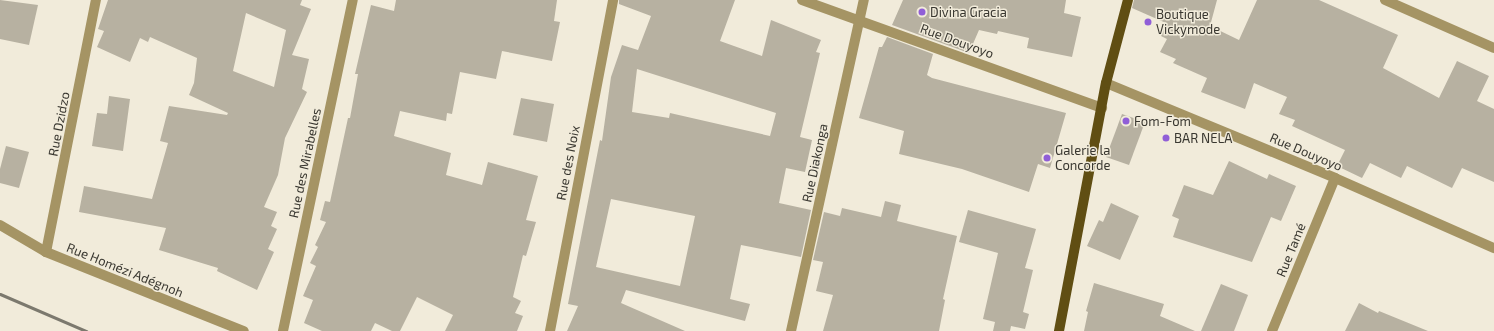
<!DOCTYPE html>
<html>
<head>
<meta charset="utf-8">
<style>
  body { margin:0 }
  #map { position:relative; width:1494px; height:331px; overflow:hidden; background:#f1ebda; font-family:"Exo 2",sans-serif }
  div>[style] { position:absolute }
  .building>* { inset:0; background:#b7b1a1 }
  .minor>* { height:10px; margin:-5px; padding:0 5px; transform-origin:5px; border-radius:5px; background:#a59464 }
  .major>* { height:10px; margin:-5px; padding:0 5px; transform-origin:5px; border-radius:5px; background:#604e13 }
  .rail>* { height:3px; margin:-1.5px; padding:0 1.5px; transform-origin:1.5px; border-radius:1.5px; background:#7c796e }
  .dots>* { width:11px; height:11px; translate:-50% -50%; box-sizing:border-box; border:2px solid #f1ebda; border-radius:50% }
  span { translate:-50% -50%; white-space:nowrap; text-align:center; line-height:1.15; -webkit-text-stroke:3px #f1ebda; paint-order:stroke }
  .poi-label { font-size:13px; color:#393730 }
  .left { translate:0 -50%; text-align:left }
  .street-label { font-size:13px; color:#393730 }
</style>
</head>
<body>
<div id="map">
  <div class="building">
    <div style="clip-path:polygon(0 0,38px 5px,29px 45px,0 39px)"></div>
    <div style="clip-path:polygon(evenodd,108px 0,302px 0,300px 5px,311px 9px,292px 55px,309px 59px,302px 89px,307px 92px,285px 138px,278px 175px,264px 207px,277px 212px,271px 226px,277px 229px,268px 249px,274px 252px,257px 290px,217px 271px,218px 268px,159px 250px,166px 228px,79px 212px,84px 186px,152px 199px,168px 143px,160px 141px,169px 106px,227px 115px,228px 113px,189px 95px,194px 83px,197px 58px,150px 37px,148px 42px,140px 38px,130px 62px,97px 47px,104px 31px,98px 29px,108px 0,246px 13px,286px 30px,274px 87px,233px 71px,246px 13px)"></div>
    <div style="clip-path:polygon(396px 0,557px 0,554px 21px,560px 22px,552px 61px,502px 51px,496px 79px,460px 72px,452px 114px,447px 113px,446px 121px,400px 111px,394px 136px,451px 153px,446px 175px,482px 185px,488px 162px,538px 176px,526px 220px,536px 222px,526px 256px,523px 255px,513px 297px,521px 301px,515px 313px,523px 316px,517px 331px,445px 331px,453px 315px,417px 297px,400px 331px,392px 331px,375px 323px,371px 331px,322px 331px,304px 323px,313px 300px,303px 296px,316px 266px,310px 263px,318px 247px,315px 245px,326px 222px,320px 220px,325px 201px,330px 202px,348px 118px,350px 118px,358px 74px,355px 74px,371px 5px,394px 11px)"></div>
    <div style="clip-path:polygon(evenodd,619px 0,735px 0,720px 41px,762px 56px,771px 20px,821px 40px,816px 52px,820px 53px,800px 137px,812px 140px,805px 172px,786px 168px,779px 203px,811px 210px,801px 257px,741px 245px,730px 299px,750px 304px,745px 321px,626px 290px,621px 303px,685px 331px,567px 331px,578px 306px,568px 304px,600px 140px,602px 141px,611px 77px,622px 45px,638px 50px,651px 16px,619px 4px,619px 0,637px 69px,776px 113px,770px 136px,670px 113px,669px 118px,632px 112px,637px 69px,619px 0,611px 199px,695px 216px,680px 286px,596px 267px,611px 199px)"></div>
    <div style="clip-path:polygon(903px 0,1066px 0,1064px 13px,1081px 17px,1072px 57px,1027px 48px,1029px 38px,998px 31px,997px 34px,979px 30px,969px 53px,892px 25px)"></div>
    <div style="clip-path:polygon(1134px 0,1217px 0,1210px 26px,1239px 40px,1257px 0,1319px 0,1398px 35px,1383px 68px,1439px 98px,1457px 61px,1489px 76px,1477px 101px,1494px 109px,1494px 182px,1462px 168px,1452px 188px,1407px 166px,1401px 178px,1370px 163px,1362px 178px,1337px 166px,1345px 150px,1292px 126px,1295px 120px,1279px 114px,1287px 97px,1254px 83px,1245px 109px,1201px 92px,1207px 78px,1173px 63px,1176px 59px,1160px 52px,1167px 39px,1161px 36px,1166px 23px,1132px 8px)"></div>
    <div style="clip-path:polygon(887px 37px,933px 54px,927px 75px,932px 78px,1066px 113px,1050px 168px,1038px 164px,1029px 192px,962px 169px,899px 154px,904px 131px,859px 118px,879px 47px,882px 47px)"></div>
    <div style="clip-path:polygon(109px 96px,130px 99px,123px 151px,92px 146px,97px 113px,107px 114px)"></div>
    <div style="clip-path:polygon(521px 98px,554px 104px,547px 142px,513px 135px)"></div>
    <div style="clip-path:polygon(1122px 114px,1145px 122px,1129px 165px,1106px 157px)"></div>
    <div style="clip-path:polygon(6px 146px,29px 152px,19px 188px,0 183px,0 169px)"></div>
    <div style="clip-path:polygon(1229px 161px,1267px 179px,1269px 174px,1296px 186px,1281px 221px,1271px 217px,1252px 262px,1173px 237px,1179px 219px,1172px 216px,1184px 185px,1213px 195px)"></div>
    <div style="clip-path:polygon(885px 201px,901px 205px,897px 221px,957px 236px,943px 299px,945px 300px,939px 331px,823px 331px,833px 295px,816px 291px,823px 262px,813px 260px,824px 212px,840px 216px,842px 208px,881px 217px)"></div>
    <div style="clip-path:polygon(1111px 203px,1139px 216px,1120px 260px,1087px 246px,1099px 220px,1103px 222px)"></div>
    <div style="clip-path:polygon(968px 210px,1036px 229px,1025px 268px,1033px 270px,1023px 312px,1029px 314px,1025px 329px,1011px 326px,1010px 331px,993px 331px,995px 322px,983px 319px,998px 253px,959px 242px)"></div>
    <div style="clip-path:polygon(1094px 283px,1164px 304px,1160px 316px,1195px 331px,1084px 331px,1088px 312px,1086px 311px)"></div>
    <div style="clip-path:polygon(1221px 284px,1248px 295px,1234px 331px,1201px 331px)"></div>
    <div style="clip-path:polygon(1359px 303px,1378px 313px,1379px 311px,1428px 331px,1345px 331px)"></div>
  </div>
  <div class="minor">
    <div style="left:802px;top:0;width:319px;rotate:19.8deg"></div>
    <div style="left:1385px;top:0;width:119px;rotate:23.8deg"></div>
    <div style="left:1106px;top:83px;width:248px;rotate:22.5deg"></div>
    <div style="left:1335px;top:178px;width:174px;rotate:23.8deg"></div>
    <div style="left:0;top:225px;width:53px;rotate:30.4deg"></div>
    <div style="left:46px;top:252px;width:213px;rotate:21.8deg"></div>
    <div style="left:46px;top:252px;width:257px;rotate:-78.8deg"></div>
    <div style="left:283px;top:331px;width:338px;rotate:-78.1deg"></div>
    <div style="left:550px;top:331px;width:337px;rotate:-79.2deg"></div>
    <div style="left:791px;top:331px;width:339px;rotate:-77.6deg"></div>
    <div style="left:1272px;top:331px;width:165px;rotate:-67.6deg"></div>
  </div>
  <div class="major">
    <div style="left:1059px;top:331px;width:252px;rotate:-79.3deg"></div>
    <div style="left:1106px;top:83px;width:86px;rotate:-75.2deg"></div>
  </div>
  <div class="rail">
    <div style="left:0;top:294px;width:94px;rotate:23.3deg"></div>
  </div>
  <div class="dots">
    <div style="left:922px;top:12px;background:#905ed7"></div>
    <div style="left:1148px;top:22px;background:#905ed7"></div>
    <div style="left:1126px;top:121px;background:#905ed7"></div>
    <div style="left:1166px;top:138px;background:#905ed7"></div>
    <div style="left:1047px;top:158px;background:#905ed7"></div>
  </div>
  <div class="poi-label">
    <span class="left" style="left:930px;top:12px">Divina Gracia</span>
    <span class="left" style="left:1156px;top:22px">Boutique<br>Vickymode</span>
    <span class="left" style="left:1134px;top:121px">Fom-Fom</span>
    <span class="left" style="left:1174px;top:138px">BAR NELA</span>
    <span class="left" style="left:1055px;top:158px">Galerie la<br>Concorde</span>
  </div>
  <div class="street-label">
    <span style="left:957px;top:41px;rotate:20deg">Rue Douyoyo</span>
    <span style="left:59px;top:124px;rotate:-79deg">Rue Dzidzo</span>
    <span style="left:1306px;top:152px;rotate:23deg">Rue Douyoyo</span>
    <span style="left:305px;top:163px;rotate:-78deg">Rue des Mirabelles</span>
    <span style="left:568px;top:163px;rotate:-79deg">Rue des Noix</span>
    <span style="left:815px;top:163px;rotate:-78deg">Rue Diakonga</span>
    <span style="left:1291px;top:250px;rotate:-68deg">Rue Tamé</span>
    <span style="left:125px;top:270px;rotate:22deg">Rue Homézi Adégnoh</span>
  </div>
</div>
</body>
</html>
